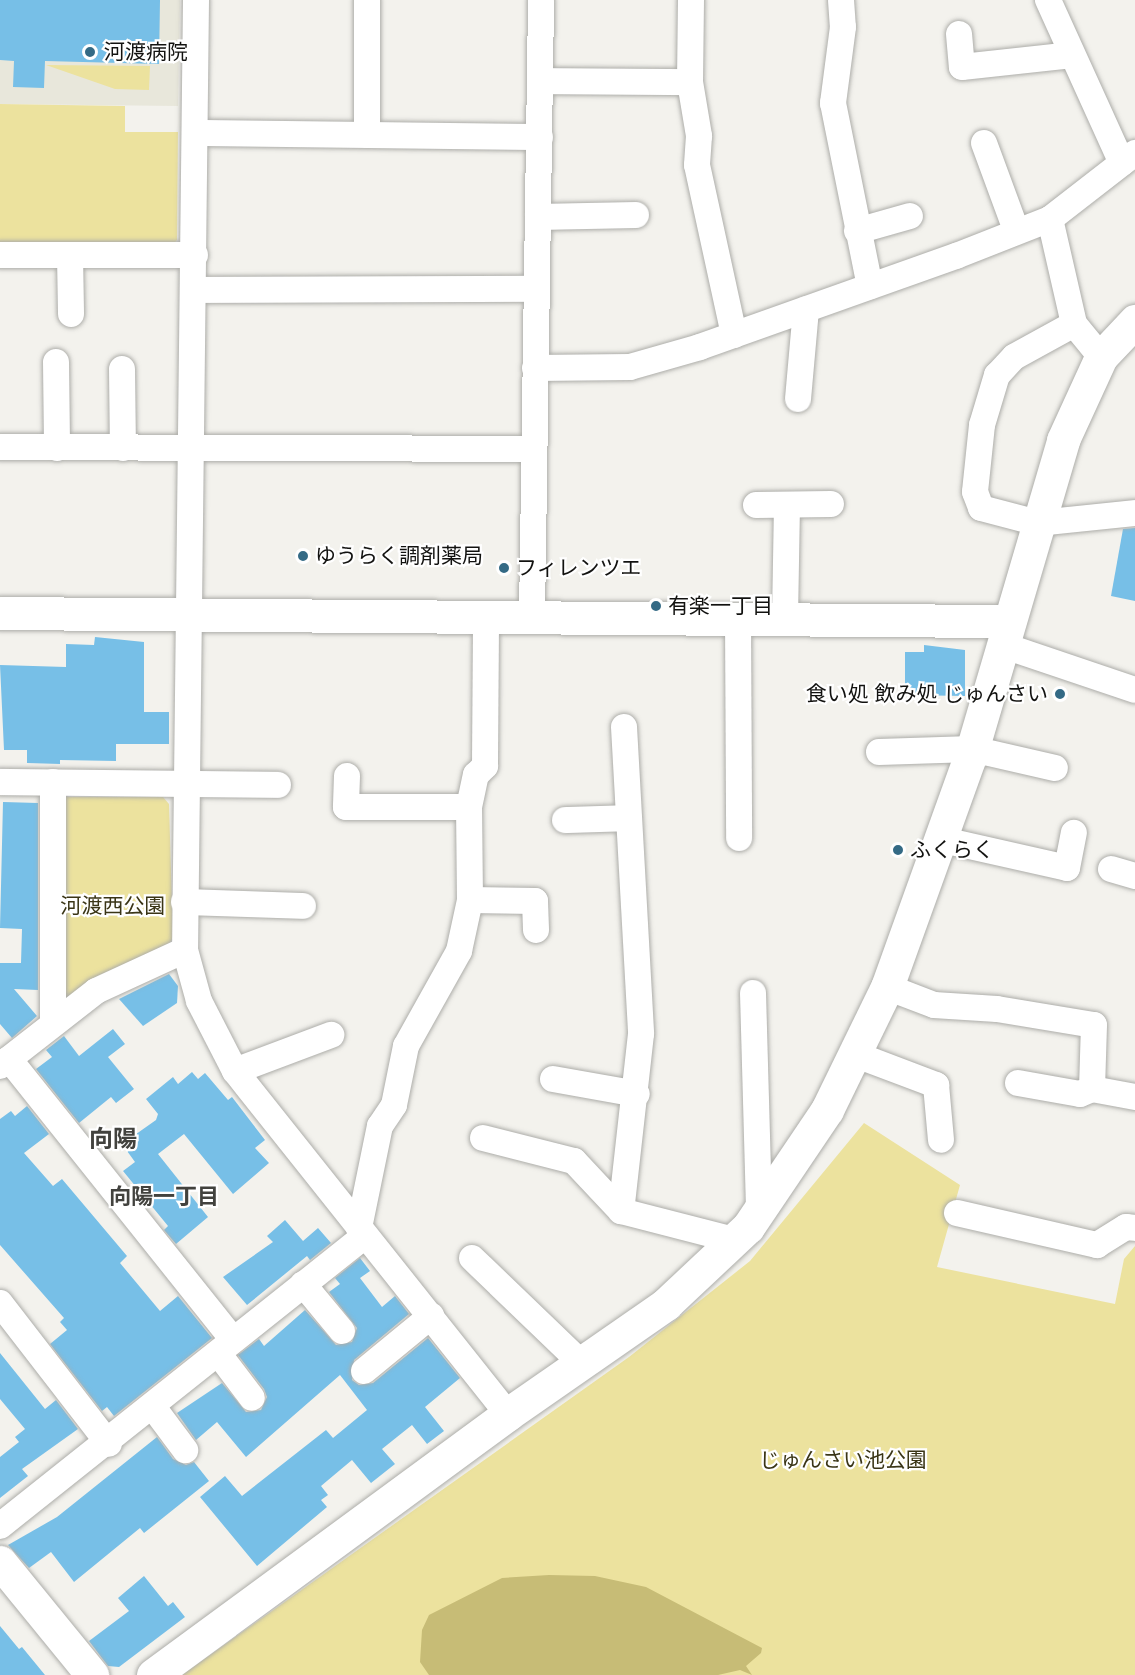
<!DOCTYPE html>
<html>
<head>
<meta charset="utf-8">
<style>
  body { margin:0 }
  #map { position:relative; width:1135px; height:1675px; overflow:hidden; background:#f3f2ed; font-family:"DM Sans","Noto Sans JP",sans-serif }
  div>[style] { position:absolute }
  .built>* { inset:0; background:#e8e7db }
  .green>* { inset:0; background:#ece29e }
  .water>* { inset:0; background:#c7bc76 }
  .building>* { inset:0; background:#77bfe7 }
  .roads { filter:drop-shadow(0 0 2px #adada9) drop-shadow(0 0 2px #adada9) }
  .street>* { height:26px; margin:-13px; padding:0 13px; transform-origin:13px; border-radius:13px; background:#fff }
  .secondary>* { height:33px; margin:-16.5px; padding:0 16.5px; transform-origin:16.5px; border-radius:16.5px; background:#fff }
  .dots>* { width:16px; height:16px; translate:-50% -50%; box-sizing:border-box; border:3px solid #fff; border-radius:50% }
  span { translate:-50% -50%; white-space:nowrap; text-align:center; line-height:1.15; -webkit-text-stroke:4.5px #fff; paint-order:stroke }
  .poi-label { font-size:21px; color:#121210 }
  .left { translate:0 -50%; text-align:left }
  .right { translate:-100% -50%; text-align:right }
  .park-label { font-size:21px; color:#3a3516 }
  .neighbourhood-label { font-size:22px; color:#42423e; font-weight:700 }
  .quarter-label { font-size:24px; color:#42423e; font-weight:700 }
</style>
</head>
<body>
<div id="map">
  <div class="built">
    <div style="clip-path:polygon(0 0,180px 0,178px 106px,0 104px)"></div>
  </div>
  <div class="green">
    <div style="clip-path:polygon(46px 65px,150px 66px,149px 90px,115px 89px)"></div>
    <div style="clip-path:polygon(0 104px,125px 106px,125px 132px,178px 132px,177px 240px,171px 247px,0 246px)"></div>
    <div style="clip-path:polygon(63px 797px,163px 797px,169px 804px,173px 938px,167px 946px,66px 1000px,57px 998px)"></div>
    <div style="clip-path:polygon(864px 1123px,960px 1185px,937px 1267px,1115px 1304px,1124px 1259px,1135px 1246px,1135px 1675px,182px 1675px,629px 1357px,750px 1261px)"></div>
  </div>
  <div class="water">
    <div style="clip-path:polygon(549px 1575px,595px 1576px,646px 1587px,762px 1648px,761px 1653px,746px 1666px,752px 1675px,740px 1670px,718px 1675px,429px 1675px,420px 1662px,422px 1630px,429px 1615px,502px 1578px)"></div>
  </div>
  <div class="building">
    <div style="clip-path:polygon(0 0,160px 0,159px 64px,45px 61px,44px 88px,13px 87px,14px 61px,0 60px)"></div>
    <div style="clip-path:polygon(1135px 528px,1135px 601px,1111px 596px,1123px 529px)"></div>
    <div style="clip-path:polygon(95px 637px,144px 642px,144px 712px,169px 712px,169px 744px,116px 744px,116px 761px,60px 760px,60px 764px,27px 763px,27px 750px,4px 750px,0 665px,66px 667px,66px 644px,94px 645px)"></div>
    <div style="clip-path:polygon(924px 645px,965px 650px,965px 696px,905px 695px,905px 652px,924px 652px)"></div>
    <div style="clip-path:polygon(3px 802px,38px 803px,38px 990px,14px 989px,37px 1016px,12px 1038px,0 1024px,0 963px,21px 963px,22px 929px,0 928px)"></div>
    <div style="clip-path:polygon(169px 974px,178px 986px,177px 1003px,143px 1026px,119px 999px)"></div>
    <div style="clip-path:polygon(113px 1029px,125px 1044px,108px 1057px,134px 1089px,116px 1103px,111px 1097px,79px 1123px,36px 1069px,52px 1057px,46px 1050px,64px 1036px,79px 1056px)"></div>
    <div style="clip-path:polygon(192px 1072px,198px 1079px,205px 1073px,228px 1100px,232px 1097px,265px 1140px,255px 1148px,269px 1163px,233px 1194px,184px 1134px,158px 1154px,208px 1217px,176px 1244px,164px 1230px,168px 1226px,123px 1171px,135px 1162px,122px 1144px,156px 1120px,158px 1114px,146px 1099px,173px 1077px,178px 1084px)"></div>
    <div style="clip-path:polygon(27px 1106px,49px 1134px,24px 1153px,53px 1186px,62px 1179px,127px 1256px,120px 1263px,160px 1311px,178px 1296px,212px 1338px,114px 1416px,107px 1407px,102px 1411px,50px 1344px,67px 1330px,60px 1322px,64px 1318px,0 1245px,0 1119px,11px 1111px,15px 1116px)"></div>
    <div style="clip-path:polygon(285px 1220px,303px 1241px,318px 1228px,331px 1243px,310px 1260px,307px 1256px,247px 1305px,223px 1277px,273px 1242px,267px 1236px)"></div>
    <div style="clip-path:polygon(360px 1258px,370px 1271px,360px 1278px,382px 1307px,395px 1296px,409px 1314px,354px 1360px,352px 1380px,359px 1385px,373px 1383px,428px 1338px,460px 1378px,425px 1407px,444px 1431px,427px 1444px,412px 1425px,382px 1449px,395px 1464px,371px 1483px,352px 1460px,321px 1486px,328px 1495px,321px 1500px,327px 1507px,257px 1566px,200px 1497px,225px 1476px,242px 1496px,326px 1430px,333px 1438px,367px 1410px,340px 1375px,246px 1457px,217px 1422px,196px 1440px,177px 1413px,222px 1383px,246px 1412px,261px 1410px,267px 1397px,264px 1389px,238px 1355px,259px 1339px,264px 1346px,305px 1310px,336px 1345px,352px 1342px,357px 1328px,329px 1292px,340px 1284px,335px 1278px)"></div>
    <div style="clip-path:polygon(0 1353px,45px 1409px,56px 1400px,78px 1429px,22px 1469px,28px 1476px,0 1498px,0 1457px,19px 1442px,15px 1437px,25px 1429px,0 1399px)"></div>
    <div style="clip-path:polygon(157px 1437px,173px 1459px,186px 1465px,194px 1462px,209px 1481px,144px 1533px,140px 1528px,74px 1582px,51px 1552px,29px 1568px,8px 1545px,57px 1517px)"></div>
    <div style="clip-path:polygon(144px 1576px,168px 1606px,173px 1602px,185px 1617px,119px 1667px,108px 1666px,89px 1641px,129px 1611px,118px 1598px)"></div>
    <div style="clip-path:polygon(0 1626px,19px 1649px,22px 1647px,45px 1675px,0 1675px)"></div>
  </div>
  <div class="roads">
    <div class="street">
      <div style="left:196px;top:0;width:950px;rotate:90.66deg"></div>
      <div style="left:185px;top:950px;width:53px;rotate:74.6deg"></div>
      <div style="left:199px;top:1001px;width:79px;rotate:62.8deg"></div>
      <div style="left:235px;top:1071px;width:438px;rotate:51.5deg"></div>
      <div style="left:367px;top:0;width:135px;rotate:90deg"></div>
      <div style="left:691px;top:0;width:82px;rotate:90.7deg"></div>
      <div style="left:690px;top:82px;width:55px;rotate:80.5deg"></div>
      <div style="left:699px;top:136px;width:29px;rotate:94deg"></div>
      <div style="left:697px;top:165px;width:174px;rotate:77.7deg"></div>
      <div style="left:841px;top:0;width:27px;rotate:86deg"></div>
      <div style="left:843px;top:27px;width:77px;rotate:97.5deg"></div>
      <div style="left:833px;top:103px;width:187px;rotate:78.6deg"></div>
      <div style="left:1048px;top:0;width:179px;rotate:65.6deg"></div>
      <div style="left:959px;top:34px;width:33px;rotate:85deg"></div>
      <div style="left:962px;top:67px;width:111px;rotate:-6.2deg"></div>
      <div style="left:540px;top:81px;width:150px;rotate:0.4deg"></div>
      <div style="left:196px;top:133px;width:344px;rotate:0.7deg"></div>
      <div style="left:984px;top:143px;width:93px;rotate:69.8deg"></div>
      <div style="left:538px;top:217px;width:98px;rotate:-1.2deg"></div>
      <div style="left:1050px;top:219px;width:108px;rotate:77.1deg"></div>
      <div style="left:1074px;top:324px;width:43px;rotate:50.7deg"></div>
      <div style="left:857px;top:231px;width:55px;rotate:-15.8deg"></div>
      <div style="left:0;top:255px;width:195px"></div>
      <div style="left:70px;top:255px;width:59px;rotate:89deg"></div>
      <div style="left:195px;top:290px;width:341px;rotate:-0.2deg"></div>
      <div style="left:1074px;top:324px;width:68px;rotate:151.2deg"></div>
      <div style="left:1014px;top:357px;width:25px;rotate:133deg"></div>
      <div style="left:997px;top:375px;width:52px;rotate:106.7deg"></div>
      <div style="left:982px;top:425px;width:67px;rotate:96deg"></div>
      <div style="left:975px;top:492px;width:17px;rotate:69deg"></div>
      <div style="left:981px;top:508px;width:59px;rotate:14.7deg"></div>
      <div style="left:1038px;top:523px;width:98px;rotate:-5.9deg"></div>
      <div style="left:56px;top:362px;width:86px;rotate:89.3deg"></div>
      <div style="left:535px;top:368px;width:95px;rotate:-0.6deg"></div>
      <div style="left:630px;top:367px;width:73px;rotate:-15.9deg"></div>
      <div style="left:700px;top:347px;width:272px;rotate:-19.6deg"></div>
      <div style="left:956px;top:256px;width:101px;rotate:-21.5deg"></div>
      <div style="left:1050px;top:219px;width:108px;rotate:-37.8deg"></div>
      <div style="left:122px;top:369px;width:79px;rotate:89.3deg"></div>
      <div style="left:798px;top:399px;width:90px;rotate:-84.9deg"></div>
      <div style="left:0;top:447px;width:533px;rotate:0.21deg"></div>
      <div style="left:756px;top:505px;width:75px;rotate:-0.8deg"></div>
      <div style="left:532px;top:617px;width:617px;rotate:-89.16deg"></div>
      <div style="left:738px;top:618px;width:220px;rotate:89.7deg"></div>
      <div style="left:785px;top:619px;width:114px;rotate:-89deg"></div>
      <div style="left:1002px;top:645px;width:140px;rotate:18.7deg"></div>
      <div style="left:624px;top:727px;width:307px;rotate:86.8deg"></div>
      <div style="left:641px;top:1034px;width:178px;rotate:96.4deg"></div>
      <div style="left:621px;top:1211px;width:117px;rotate:14.4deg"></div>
      <div style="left:879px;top:752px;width:93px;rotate:-1.8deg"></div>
      <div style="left:972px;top:749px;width:85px;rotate:12.9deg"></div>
      <div style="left:347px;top:776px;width:31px;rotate:92deg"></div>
      <div style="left:346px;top:807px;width:123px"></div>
      <div style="left:0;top:782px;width:278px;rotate:0.6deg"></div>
      <div style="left:53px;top:782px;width:239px;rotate:90deg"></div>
      <div style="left:565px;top:820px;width:62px;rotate:-1.8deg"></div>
      <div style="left:943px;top:840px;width:127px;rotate:12.7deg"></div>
      <div style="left:1067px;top:868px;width:36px;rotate:-79deg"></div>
      <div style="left:1111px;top:869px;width:25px;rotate:16deg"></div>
      <div style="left:470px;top:900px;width:65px;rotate:0.9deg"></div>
      <div style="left:535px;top:901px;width:29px;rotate:88deg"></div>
      <div style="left:184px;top:902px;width:119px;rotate:1.9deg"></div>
      <div style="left:887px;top:987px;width:50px;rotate:21deg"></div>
      <div style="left:934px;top:1005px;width:63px;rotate:3.6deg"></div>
      <div style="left:997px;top:1009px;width:98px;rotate:9.4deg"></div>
      <div style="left:1094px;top:1025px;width:64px;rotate:91.8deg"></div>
      <div style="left:1092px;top:1089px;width:44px;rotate:10.5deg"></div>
      <div style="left:753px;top:993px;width:219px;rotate:88.4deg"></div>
      <div style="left:854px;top:1054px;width:88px;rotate:20.7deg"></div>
      <div style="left:936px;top:1085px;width:55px;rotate:84.8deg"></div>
      <div style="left:9px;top:1059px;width:359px;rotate:51.4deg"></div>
      <div style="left:0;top:1066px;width:122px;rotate:-38deg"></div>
      <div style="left:96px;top:991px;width:98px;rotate:-24.7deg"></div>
      <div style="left:235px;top:1071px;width:103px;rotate:-20.6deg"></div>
      <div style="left:553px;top:1079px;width:85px;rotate:10.1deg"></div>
      <div style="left:1018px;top:1083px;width:63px;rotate:10.1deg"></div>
      <div style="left:1080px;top:1094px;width:13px;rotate:-23deg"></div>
      <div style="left:483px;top:1138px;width:94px;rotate:14.2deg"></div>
      <div style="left:574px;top:1161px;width:69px;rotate:46.8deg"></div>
      <div style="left:957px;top:1213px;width:144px;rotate:12.9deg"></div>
      <div style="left:1097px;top:1245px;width:34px;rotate:-32deg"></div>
      <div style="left:1126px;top:1227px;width:9px;rotate:6deg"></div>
      <div style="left:359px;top:1228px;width:104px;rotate:-78.4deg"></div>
      <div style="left:380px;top:1126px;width:25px;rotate:-56deg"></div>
      <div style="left:394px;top:1105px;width:60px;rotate:-78.5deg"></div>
      <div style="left:406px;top:1046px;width:109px;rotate:-60.8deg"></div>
      <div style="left:459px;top:951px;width:52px;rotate:-77.8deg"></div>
      <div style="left:470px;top:900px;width:93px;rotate:-90.6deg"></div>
      <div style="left:469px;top:807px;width:33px;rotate:-78deg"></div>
      <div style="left:476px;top:775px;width:13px;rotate:-45deg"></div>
      <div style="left:485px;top:766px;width:149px;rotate:-89.6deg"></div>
      <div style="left:472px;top:1258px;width:151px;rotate:43.9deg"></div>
      <div style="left:303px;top:1284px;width:61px;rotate:50.3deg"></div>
      <div style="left:0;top:1303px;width:178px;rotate:52.3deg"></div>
      <div style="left:218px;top:1353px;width:56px;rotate:52.9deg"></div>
      <div style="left:364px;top:1371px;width:87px;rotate:-39.4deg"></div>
      <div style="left:153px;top:1407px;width:54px;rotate:53.3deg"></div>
      <div style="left:0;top:1526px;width:465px;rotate:-38.5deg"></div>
    </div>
    <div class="secondary">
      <div style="left:0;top:613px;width:1007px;rotate:0.46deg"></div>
      <div style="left:0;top:1562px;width:146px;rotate:50.8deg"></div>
      <div style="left:153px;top:1675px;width:441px;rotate:-36.3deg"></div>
      <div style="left:508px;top:1414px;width:193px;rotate:-34.8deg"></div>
      <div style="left:666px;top:1304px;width:112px;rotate:-43.2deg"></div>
      <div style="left:748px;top:1227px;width:141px;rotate:-56deg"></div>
      <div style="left:827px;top:1110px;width:137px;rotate:-64deg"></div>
      <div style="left:887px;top:987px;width:245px;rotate:-70.2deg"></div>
      <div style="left:970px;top:757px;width:330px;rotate:-73.6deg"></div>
      <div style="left:1063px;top:440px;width:91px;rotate:-65.4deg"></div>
      <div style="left:1101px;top:357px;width:50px;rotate:-46.6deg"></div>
    </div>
  </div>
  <div class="dots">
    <div style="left:90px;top:52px;background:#346a85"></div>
    <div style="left:303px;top:556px;background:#346a85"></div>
    <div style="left:504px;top:568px;background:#346a85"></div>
    <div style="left:656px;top:606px;background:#346a85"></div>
    <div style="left:1060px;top:694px;background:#346a85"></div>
    <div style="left:898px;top:850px;background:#346a85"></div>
  </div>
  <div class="poi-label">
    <span class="left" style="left:104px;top:52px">河渡病院</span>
    <span class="left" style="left:315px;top:556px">ゆうらく調剤薬局</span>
    <span class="left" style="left:516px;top:568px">フィレンツエ</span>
    <span class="left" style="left:668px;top:606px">有楽一丁目</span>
    <span class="right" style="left:1048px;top:694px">食い処 飲み処 じゅんさい</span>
    <span class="left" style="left:910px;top:850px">ふくらく</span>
  </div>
  <div class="park-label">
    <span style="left:113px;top:906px">河渡西公園</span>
    <span style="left:843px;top:1460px">じゅんさい池公園</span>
  </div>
  <div class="neighbourhood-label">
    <span style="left:164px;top:1197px">向陽一丁目</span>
  </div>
  <div class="quarter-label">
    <span style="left:113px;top:1139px">向陽</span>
  </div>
</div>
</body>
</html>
